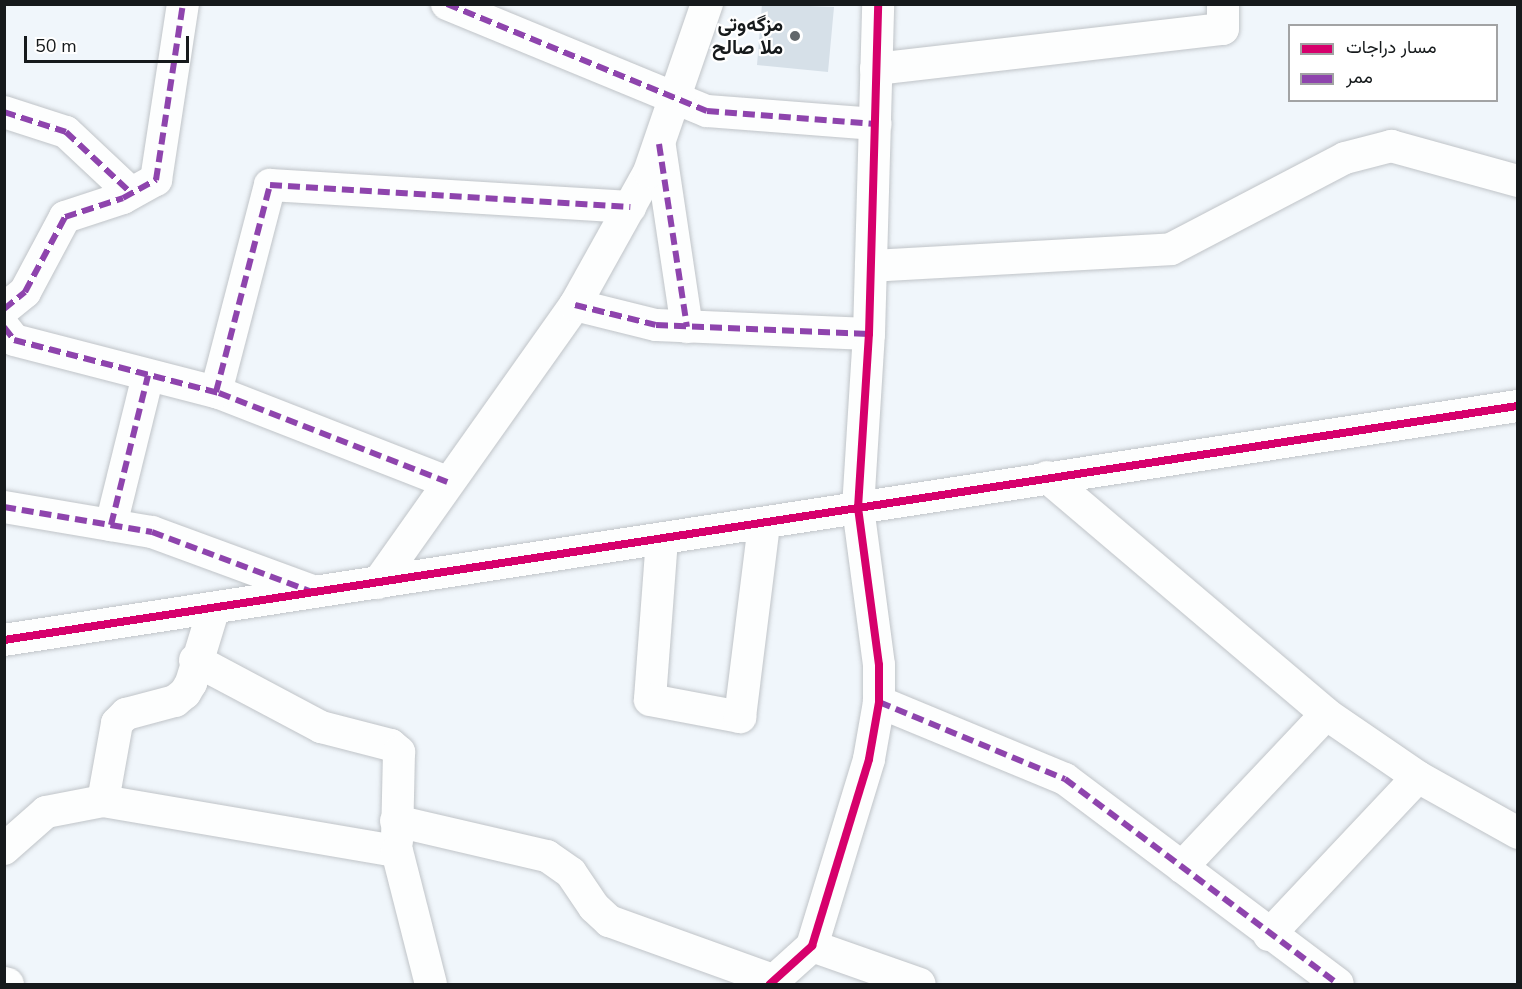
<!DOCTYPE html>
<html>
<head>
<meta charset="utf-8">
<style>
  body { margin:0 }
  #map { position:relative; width:1522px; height:989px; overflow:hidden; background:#f0f6fb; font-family:"Nunito Sans",Vazirmatn,sans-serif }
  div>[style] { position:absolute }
  .building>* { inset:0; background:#d6e0e8 }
  .roads { filter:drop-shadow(0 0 2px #c0c4c8) drop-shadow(0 0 2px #c0c4c8) }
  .minor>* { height:32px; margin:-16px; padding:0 16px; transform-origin:16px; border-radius:16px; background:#fdfefe }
  .quiet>* { height:6px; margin-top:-3px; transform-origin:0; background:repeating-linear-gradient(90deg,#8e44ad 0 12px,transparent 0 18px) }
  .cycleway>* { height:8px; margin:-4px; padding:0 4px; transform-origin:4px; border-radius:4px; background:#d6006c }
  .dots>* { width:16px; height:16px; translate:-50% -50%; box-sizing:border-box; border:3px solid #fff; border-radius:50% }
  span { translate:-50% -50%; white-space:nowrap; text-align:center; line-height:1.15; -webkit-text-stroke:4.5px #fff; paint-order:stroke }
  .poi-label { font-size:20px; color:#161a1c; font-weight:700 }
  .right { translate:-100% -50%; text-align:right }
  .frame { position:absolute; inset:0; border:6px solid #161a1c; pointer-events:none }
  .legend { position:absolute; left:1288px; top:24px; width:210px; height:78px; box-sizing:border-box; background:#fff; border:2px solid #a2a3a4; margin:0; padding:8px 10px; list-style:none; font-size:18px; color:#161a1c }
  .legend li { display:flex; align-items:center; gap:12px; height:30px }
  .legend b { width:30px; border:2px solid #a2a3a4 }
  .scale { position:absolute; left:24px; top:36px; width:165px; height:27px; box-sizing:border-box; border:3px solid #161a1c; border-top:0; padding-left:8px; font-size:18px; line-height:21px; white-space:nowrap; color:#161a1c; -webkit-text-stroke:4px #fff; paint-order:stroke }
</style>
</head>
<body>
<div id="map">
  <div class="building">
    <div style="clip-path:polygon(762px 4px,834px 7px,828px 72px,757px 65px)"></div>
  </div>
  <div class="roads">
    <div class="minor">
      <div style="left:447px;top:4px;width:281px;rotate:22.4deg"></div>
      <div style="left:707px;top:111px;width:169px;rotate:4.4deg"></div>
      <div style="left:876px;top:69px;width:349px;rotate:-6.6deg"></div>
      <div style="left:1223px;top:29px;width:25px;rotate:-90deg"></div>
      <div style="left:4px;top:112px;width:65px;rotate:17.9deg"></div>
      <div style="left:66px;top:132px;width:89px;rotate:43.2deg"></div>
      <div style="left:660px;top:147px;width:182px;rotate:81.5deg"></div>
      <div style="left:871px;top:266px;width:300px;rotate:-3.2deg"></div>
      <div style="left:1171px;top:249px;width:196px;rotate:-27.6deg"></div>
      <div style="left:1345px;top:158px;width:48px;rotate:-14.6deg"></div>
      <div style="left:1391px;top:146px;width:132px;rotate:15.4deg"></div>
      <div style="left:575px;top:305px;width:83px;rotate:13.9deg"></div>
      <div style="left:656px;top:325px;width:213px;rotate:2.4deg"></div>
      <div style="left:4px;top:309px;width:27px;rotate:-39deg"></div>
      <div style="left:25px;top:292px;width:85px;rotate:-61.9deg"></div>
      <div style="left:65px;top:217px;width:61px;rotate:-18.1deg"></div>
      <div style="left:123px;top:198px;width:38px;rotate:-29deg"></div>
      <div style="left:156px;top:180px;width:178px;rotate:-81.3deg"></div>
      <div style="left:4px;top:327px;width:16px;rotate:52deg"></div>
      <div style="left:14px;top:340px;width:212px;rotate:14.5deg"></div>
      <div style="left:219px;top:393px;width:245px;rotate:21.3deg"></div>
      <div style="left:216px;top:392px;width:214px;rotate:-75.4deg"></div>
      <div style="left:270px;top:185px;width:361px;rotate:3.5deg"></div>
      <div style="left:1047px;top:477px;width:366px;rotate:40.3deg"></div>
      <div style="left:1326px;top:714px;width:112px;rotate:34.4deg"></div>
      <div style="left:1418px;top:777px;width:115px;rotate:29.2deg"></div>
      <div style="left:4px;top:507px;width:150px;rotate:9.6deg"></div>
      <div style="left:152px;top:532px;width:171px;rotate:20.2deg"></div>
      <div style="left:111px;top:525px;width:154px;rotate:-76.1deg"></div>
      <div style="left:662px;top:539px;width:161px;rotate:94.3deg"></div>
      <div style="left:650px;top:700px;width:92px;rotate:10.7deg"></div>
      <div style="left:740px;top:717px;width:195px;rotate:-82.9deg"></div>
      <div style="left:378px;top:583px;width:341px;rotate:-54.7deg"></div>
      <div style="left:575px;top:305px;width:152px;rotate:-60.9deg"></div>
      <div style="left:649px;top:172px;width:178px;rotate:-71deg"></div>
      <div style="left:4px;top:640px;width:1532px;rotate:-8.79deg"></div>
      <div style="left:195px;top:660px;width:143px;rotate:28deg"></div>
      <div style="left:321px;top:727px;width:72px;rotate:14.4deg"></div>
      <div style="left:391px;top:745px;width:11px;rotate:41deg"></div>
      <div style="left:399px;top:752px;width:89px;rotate:91.3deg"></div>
      <div style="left:879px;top:702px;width:201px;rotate:22.5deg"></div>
      <div style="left:1065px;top:779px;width:341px;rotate:36.9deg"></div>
      <div style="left:103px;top:801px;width:298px;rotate:9.7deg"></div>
      <div style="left:397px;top:851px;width:137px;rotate:75.7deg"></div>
      <div style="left:396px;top:821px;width:155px;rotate:13.1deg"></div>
      <div style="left:547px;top:856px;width:29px;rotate:35deg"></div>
      <div style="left:571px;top:873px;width:41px;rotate:55.9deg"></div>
      <div style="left:594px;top:907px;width:21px;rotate:43deg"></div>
      <div style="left:609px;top:921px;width:177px;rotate:19.8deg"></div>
      <div style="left:4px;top:849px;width:56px;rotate:-41.4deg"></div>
      <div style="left:46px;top:812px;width:58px;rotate:-10.9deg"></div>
      <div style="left:103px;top:801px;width:79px;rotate:-79.8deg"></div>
      <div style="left:117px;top:723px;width:13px;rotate:-45deg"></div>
      <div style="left:126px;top:714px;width:51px;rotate:-14.9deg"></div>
      <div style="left:175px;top:701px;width:13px;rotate:-39deg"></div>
      <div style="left:185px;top:693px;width:12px;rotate:-59deg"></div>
      <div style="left:191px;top:683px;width:78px;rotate:-73deg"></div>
      <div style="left:1182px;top:867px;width:210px;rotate:-46.7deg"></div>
      <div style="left:1269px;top:935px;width:217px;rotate:-46.7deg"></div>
      <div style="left:812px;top:946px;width:114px;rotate:19.4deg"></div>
      <div style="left:4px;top:983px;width:4px;rotate:14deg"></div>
      <div style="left:770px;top:984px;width:57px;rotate:-42.1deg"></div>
      <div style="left:812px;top:946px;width:195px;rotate:-73deg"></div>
      <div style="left:869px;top:759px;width:58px;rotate:-80deg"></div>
      <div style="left:879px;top:702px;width:37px;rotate:-90deg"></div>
      <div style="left:879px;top:665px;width:158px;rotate:-97.6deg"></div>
      <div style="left:858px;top:508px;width:174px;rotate:-86.4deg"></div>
      <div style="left:869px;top:334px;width:330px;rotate:-88.4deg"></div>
    </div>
  </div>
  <div class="quiet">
    <div style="left:447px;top:4px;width:281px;rotate:22.4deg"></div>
    <div style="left:707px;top:111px;width:169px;rotate:4.4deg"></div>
    <div style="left:4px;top:112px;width:65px;rotate:17.9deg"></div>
    <div style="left:66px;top:132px;width:89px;rotate:43.2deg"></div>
    <div style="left:659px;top:144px;width:185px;rotate:81.3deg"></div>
    <div style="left:575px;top:305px;width:83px;rotate:13.9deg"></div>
    <div style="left:656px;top:325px;width:213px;rotate:2.4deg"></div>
    <div style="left:4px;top:309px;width:27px;rotate:-39deg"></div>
    <div style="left:25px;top:292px;width:85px;rotate:-61.9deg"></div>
    <div style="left:65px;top:217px;width:61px;rotate:-18.1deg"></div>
    <div style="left:123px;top:198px;width:38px;rotate:-29deg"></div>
    <div style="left:156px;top:180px;width:178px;rotate:-81.3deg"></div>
    <div style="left:4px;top:327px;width:16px;rotate:52deg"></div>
    <div style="left:14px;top:340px;width:212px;rotate:14.5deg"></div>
    <div style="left:219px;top:393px;width:245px;rotate:21.3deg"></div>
    <div style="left:216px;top:392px;width:214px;rotate:-75.4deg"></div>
    <div style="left:270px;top:185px;width:361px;rotate:3.5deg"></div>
    <div style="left:4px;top:507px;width:150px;rotate:9.6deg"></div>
    <div style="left:152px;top:532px;width:169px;rotate:20.5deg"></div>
    <div style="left:111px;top:525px;width:154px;rotate:-76.1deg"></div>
    <div style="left:879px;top:702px;width:201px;rotate:22.5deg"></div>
    <div style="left:1065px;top:779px;width:341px;rotate:36.9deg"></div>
  </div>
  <div class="cycleway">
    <div style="left:4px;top:640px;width:1532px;rotate:-8.79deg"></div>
    <div style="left:770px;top:984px;width:57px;rotate:-42.1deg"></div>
    <div style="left:812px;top:946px;width:195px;rotate:-73deg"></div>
    <div style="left:869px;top:759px;width:58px;rotate:-80deg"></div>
    <div style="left:879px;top:702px;width:37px;rotate:-90deg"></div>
    <div style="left:879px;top:665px;width:158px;rotate:-97.6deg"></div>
    <div style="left:858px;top:508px;width:174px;rotate:-86.4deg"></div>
    <div style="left:869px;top:334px;width:330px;rotate:-88.4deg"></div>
  </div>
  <div class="dots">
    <div style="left:795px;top:36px;background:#62676a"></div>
  </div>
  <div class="poi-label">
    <span class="right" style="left:783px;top:36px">مزگه‌وتی<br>ملا صالح</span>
  </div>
  <div class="frame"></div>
  <ul class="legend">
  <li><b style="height:8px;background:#d6006c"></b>مسار دراجات</li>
  <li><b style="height:8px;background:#8e44ad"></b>ممر</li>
  </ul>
  <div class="scale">50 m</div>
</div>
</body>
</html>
